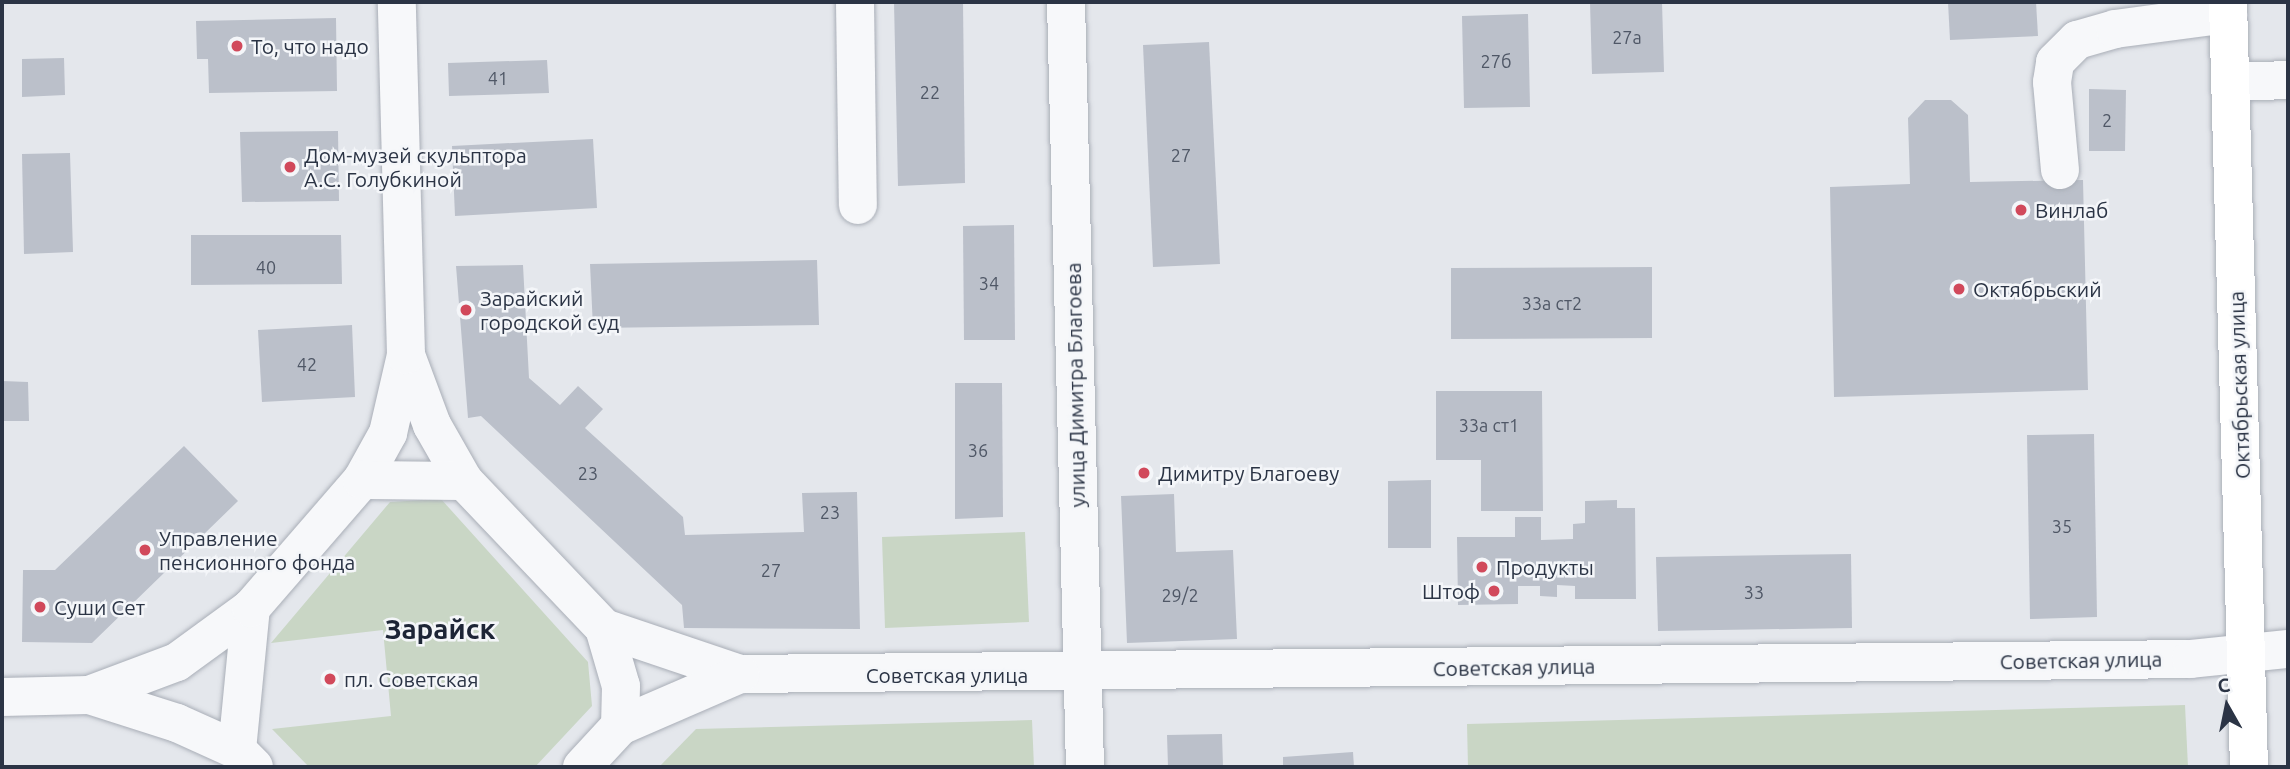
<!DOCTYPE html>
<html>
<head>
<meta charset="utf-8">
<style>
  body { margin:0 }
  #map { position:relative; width:2290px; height:769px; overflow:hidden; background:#e4e7ec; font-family:Ubuntu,sans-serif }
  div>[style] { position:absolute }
  .green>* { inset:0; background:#c9d6c5 }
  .building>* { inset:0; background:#bbc0ca }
  .roads { filter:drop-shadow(0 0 2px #a9aeb7) drop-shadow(0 0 2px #a9aeb7) }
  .minor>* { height:38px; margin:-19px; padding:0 19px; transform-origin:19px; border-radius:19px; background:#f7f8fa }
  .major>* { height:38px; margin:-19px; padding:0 19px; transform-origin:19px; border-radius:19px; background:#fff }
  .dots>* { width:19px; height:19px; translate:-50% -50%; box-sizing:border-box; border:4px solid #f4f6f9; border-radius:50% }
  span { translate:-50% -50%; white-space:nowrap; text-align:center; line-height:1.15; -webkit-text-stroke:5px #f4f6f9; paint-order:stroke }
  .number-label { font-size:18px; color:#4f5766 }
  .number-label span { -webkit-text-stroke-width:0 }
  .poi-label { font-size:21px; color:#2b3445 }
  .left { translate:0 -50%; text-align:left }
  .right { translate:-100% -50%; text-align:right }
  .street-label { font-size:21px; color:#2b3445 }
  .district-label { font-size:28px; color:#1d2536; font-weight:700 }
  .frame { position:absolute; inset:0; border:4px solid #2b3445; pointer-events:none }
  .north { position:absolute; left:2192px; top:671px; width:70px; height:70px; -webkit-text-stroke:5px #f4f6f9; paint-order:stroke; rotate:351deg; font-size:19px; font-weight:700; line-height:28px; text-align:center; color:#2b3445 }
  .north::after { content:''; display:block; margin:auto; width:24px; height:32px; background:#2b3445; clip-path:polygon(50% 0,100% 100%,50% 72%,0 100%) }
</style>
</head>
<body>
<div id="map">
  <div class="green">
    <div style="clip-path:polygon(441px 499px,588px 662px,592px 706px,535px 767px,309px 767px,272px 729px,391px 716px,383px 630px,271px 643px,390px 502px)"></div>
    <div style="clip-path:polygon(1025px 532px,1029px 622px,885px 628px,882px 537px)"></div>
    <div style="clip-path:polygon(2185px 705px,2188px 767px,1468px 767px,1467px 724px)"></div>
    <div style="clip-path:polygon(1032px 720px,1034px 767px,659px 767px,696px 729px)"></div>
  </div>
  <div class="building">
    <div style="clip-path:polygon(894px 2px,963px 2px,965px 183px,898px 186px)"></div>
    <div style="clip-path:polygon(1590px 2px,1662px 2px,1664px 72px,1592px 74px)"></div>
    <div style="clip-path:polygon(1948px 2px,2036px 2px,2038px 36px,1950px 40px)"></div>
    <div style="clip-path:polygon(1528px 14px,1530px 107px,1464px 108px,1462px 16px)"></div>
    <div style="clip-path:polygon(336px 18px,337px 91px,209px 93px,208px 59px,197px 59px,196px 21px)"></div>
    <div style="clip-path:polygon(1209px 42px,1220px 264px,1153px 267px,1143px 45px)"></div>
    <div style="clip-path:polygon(64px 58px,65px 95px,22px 97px,22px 59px)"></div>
    <div style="clip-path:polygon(547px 60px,549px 93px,449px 96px,448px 63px)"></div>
    <div style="clip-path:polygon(2089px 89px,2126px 90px,2125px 151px,2089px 151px)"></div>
    <div style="clip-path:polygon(1925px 100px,1951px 100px,1968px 115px,1970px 182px,2083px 180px,2088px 390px,1834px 397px,1830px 187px,1910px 184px,1908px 118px)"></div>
    <div style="clip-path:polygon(338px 131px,339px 201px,242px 202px,240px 132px)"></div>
    <div style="clip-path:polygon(593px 139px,597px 208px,455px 216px,452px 146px)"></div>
    <div style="clip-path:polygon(70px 153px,73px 252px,24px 254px,22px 154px)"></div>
    <div style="clip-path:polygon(1014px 225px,1015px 340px,964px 340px,963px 226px)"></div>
    <div style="clip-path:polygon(191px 235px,341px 235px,342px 284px,191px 285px)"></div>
    <div style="clip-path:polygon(817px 260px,819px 325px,593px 328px,590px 264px)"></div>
    <div style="clip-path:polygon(523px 265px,529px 378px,560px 405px,578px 386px,603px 409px,585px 428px,683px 517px,685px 535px,804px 532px,802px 493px,857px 492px,860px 629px,684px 628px,682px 605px,481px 416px,468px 418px,456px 266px)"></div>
    <div style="clip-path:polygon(1652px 267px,1652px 338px,1451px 339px,1451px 268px)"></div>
    <div style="clip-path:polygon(352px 325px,355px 397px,262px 402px,258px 330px)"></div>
    <div style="clip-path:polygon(2px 381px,28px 382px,29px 421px,2px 421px)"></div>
    <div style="clip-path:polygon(955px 383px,1002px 383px,1003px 517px,955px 519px)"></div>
    <div style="clip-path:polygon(1436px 391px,1542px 391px,1543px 511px,1481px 511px,1481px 460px,1436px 460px)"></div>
    <div style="clip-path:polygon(2094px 434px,2097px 617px,2030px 619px,2027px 435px)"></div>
    <div style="clip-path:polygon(184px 446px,238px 501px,92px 643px,22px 642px,23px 570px,55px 570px)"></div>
    <div style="clip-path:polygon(1431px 480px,1431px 548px,1388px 548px,1388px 481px)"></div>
    <div style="clip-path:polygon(1174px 494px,1176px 552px,1233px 550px,1237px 639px,1127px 643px,1121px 496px)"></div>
    <div style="clip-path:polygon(1617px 500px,1617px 508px,1635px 508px,1636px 599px,1575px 599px,1575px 586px,1557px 585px,1557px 597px,1540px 596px,1540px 586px,1518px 586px,1518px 604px,1458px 605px,1457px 537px,1515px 537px,1515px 517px,1541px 517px,1541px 540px,1573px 539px,1573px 524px,1585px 523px,1585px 501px)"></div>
    <div style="clip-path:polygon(1851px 554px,1852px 628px,1658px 631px,1656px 557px)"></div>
    <div style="clip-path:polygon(1222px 734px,1223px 767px,1168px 767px,1167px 735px)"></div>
    <div style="clip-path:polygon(1353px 752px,1354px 767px,1283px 767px,1283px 757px)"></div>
  </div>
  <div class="roads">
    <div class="minor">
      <div style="left:855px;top:2px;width:203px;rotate:89.2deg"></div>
      <div style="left:1066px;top:2px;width:765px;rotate:88.58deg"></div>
      <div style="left:2231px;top:82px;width:57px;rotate:-2deg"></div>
      <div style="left:2060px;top:170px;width:88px;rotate:-95.2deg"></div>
      <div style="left:2052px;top:82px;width:20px;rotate:-81deg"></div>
      <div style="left:2055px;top:62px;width:31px;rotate:-45deg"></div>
      <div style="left:2077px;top:40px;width:40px;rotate:-16deg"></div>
      <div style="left:2115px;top:29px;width:114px;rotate:-7.6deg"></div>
      <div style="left:406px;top:355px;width:75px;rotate:69.6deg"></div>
      <div style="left:432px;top:425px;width:64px;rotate:60.3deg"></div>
      <div style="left:362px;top:480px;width:54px;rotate:-61deg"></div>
      <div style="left:388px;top:433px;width:80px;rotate:-77deg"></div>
      <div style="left:406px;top:355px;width:353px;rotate:-91.5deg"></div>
      <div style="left:604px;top:628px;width:144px;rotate:18.7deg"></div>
      <div style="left:740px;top:674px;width:1451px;rotate:-0.59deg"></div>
      <div style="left:2191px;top:659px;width:98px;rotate:-5.9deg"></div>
      <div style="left:89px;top:695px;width:94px;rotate:-20.6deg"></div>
      <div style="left:177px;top:662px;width:92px;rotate:-36.1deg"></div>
      <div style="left:2px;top:697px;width:87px;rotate:-1.3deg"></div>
      <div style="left:89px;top:695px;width:92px;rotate:17.7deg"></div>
      <div style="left:177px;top:723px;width:66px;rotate:24.2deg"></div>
      <div style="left:620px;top:726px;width:131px;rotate:-23.4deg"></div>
      <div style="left:254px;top:767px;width:24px;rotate:-135deg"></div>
      <div style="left:237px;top:750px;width:143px;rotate:-84.4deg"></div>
      <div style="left:251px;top:608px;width:169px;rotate:-49.1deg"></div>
      <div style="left:362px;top:480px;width:102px;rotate:0.6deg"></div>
      <div style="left:464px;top:481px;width:203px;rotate:46.4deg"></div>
      <div style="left:604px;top:628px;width:60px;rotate:73.7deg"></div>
      <div style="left:621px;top:686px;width:40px;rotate:91.4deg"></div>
      <div style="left:620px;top:726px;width:56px;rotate:132.8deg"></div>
    </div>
    <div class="major">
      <div style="left:2228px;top:2px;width:765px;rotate:88.43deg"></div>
    </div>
  </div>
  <div class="dots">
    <div style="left:237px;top:46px;background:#d1495b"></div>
    <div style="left:290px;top:167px;background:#d1495b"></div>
    <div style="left:2021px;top:210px;background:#d1495b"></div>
    <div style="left:1959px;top:289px;background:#d1495b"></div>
    <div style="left:466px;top:310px;background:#d1495b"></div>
    <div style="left:1144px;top:473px;background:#d1495b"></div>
    <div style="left:145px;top:550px;background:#d1495b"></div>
    <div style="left:1482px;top:567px;background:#d1495b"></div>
    <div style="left:1494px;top:591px;background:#d1495b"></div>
    <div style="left:40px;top:607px;background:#d1495b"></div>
    <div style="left:330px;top:679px;background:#d1495b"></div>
  </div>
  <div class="number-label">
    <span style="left:1627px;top:37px">27a</span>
    <span style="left:1496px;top:61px">27б</span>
    <span style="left:498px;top:78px">41</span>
    <span style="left:930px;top:92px">22</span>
    <span style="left:2107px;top:120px">2</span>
    <span style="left:1181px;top:155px">27</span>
    <span style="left:266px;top:267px">40</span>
    <span style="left:989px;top:283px">34</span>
    <span style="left:1552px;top:303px">33а ст2</span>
    <span style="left:307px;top:364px">42</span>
    <span style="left:1489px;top:425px">33а ст1</span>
    <span style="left:978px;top:450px">36</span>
    <span style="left:588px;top:473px">23</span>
    <span style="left:830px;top:512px">23</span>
    <span style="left:2062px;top:526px">35</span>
    <span style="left:771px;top:570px">27</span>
    <span style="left:1754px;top:592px">33</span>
    <span style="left:1180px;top:595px">29/2</span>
  </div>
  <div class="poi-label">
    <span class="left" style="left:251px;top:46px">То, что надо</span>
    <span class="left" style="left:304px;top:167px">Дом-музей скульптора<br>А.С. Голубкиной</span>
    <span class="left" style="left:2035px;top:210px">Винлаб</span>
    <span class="left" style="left:1973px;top:289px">Октябрьский</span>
    <span class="left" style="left:480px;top:310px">Зарайский<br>городской суд</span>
    <span class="left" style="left:1158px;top:473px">Димитру Благоеву</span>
    <span class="left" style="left:159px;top:550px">Управление<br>пенсионного фонда</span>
    <span class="left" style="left:1496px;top:567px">Продукты</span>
    <span class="right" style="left:1480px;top:591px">Штоф</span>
    <span class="left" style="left:54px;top:607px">Суши Сет</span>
    <span class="left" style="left:344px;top:679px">пл. Советская</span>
  </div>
  <div class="street-label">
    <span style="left:1075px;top:385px;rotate:-91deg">улица Димитра Благоева</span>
    <span style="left:2239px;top:385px;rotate:-92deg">Октябрьская улица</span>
    <span style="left:2081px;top:660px;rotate:-1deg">Советская улица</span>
    <span style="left:1514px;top:667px;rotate:-1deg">Советская улица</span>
    <span style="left:947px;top:675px">Советская улица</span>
  </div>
  <div class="district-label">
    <span style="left:440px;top:629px">Зарайск</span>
  </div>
  <div class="frame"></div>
  <div class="north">С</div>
</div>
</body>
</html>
